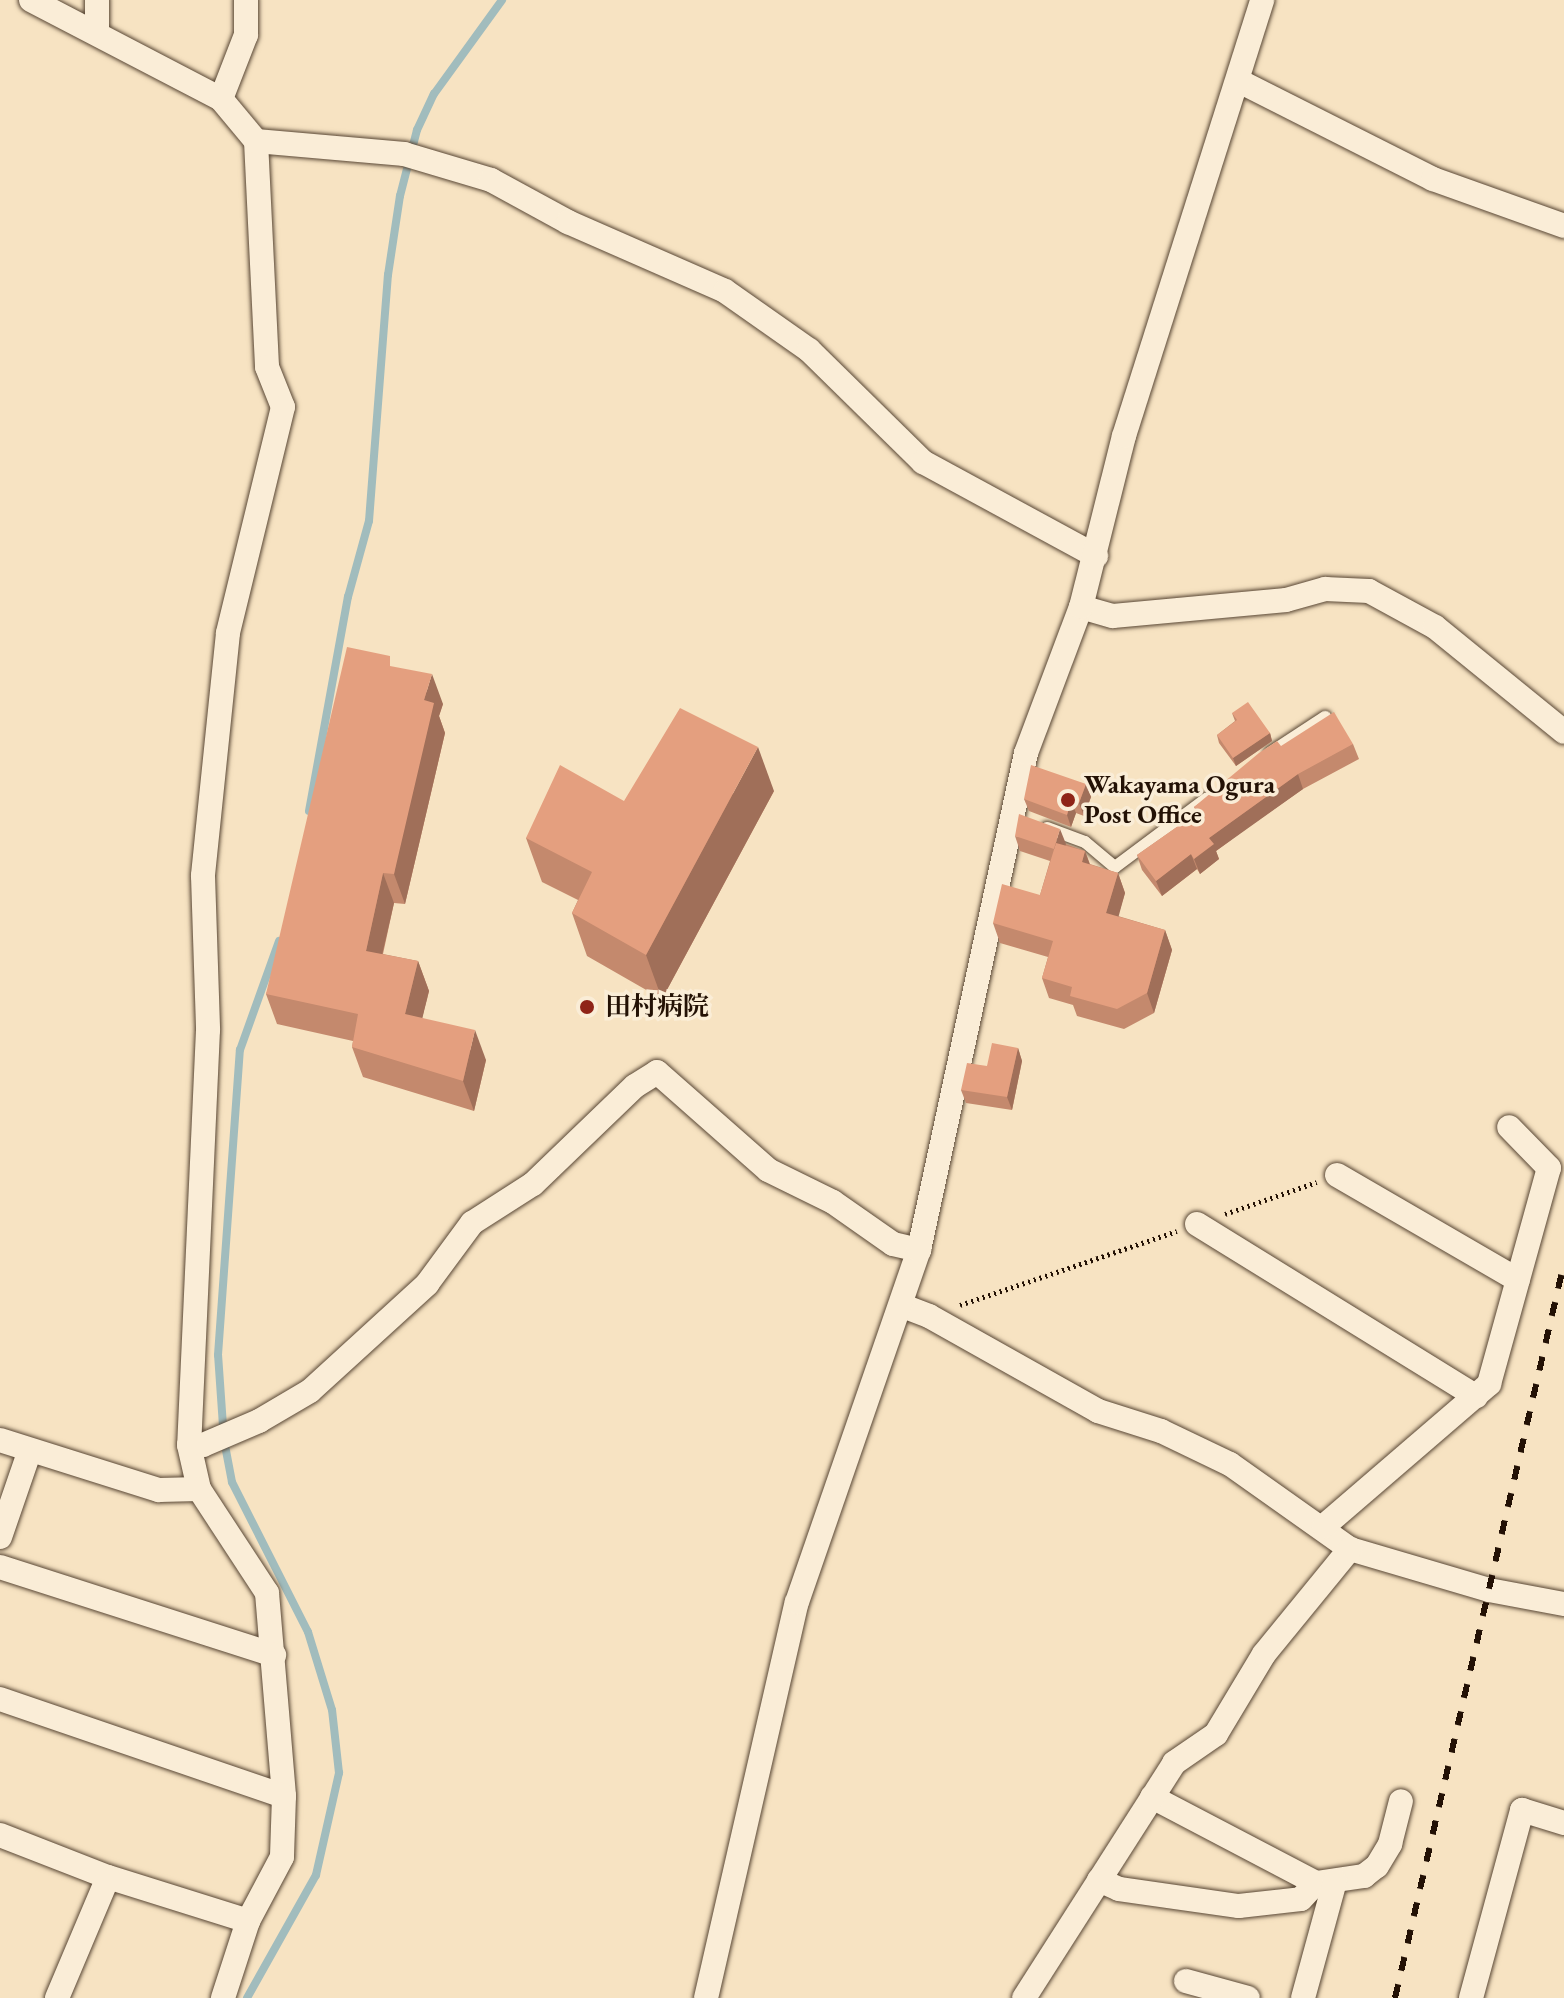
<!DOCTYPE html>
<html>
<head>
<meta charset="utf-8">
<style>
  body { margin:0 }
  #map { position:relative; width:1564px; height:1998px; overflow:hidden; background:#f7e3c2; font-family:"EB Garamond","Noto Serif JP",serif }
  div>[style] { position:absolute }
  .stream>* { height:8px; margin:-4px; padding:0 4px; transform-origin:4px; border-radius:4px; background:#a1bcbd }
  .path>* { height:5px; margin-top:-2.5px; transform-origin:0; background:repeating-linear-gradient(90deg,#231105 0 2px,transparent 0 6px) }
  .roads { filter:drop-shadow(0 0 2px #584634) drop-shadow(0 0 2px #584634) }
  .service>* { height:12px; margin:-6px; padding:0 6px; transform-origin:6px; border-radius:6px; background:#faedd7 }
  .minor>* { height:24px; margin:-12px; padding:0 12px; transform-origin:12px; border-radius:12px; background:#faedd7 }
  .rail>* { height:6px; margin-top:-3px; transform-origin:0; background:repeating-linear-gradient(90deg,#231105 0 14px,transparent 0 28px) }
  .wall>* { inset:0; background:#c4896d }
  .shaded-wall>* { inset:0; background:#a06f59 }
  .building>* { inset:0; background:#e49f7f }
  .dots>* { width:22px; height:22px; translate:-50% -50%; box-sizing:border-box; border:4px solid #faedd7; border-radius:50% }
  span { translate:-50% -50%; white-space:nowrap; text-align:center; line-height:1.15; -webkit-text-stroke:7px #faedd7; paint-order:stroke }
  .poi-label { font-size:26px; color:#231105; font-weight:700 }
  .left { translate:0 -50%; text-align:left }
</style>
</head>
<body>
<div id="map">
  <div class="stream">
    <div style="left:309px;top:811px;width:218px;rotate:-79.7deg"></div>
    <div style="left:348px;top:597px;width:79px;rotate:-74.6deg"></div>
    <div style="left:369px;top:521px;width:247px;rotate:-85.6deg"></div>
    <div style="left:388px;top:275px;width:80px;rotate:-81.4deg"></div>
    <div style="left:400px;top:196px;width:68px;rotate:-75.6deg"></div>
    <div style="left:417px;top:130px;width:40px;rotate:-65deg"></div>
    <div style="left:434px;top:94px;width:116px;rotate:-54.1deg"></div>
    <div style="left:247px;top:1998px;width:141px;rotate:-60.7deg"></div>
    <div style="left:316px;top:1875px;width:105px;rotate:-77.3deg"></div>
    <div style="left:339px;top:1773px;width:63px;rotate:-96.3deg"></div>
    <div style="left:332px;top:1710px;width:82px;rotate:-107.1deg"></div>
    <div style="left:308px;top:1632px;width:168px;rotate:-116.9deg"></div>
    <div style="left:232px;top:1482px;width:43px;rotate:-100.8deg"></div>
    <div style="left:224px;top:1440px;width:85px;rotate:-94deg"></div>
    <div style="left:218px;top:1355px;width:306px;rotate:-85.9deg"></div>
    <div style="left:240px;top:1050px;width:116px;rotate:-70.3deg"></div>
  </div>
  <div class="path">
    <div style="left:1225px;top:1214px;width:97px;rotate:-19.2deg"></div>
    <div style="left:960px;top:1305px;width:229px;rotate:-18.8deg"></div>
  </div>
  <div class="roads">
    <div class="service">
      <div style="left:1270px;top:753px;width:66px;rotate:-33.2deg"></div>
      <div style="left:1047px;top:828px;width:40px;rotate:20.2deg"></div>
      <div style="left:1085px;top:842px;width:39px;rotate:40deg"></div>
      <div style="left:1115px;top:867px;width:114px;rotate:-36.8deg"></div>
    </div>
    <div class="minor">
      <div style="left:31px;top:0;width:214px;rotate:27.5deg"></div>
      <div style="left:221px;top:99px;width:55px;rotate:50.2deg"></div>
      <div style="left:256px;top:141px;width:226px;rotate:87.2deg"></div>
      <div style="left:267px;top:367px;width:43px;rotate:68.2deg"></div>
      <div style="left:283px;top:407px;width:233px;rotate:103.7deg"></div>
      <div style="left:228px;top:633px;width:244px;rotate:95.9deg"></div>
      <div style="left:203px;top:876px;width:154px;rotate:88.1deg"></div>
      <div style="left:208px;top:1030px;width:415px;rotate:92.6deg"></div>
      <div style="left:189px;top:1445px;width:45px;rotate:77.2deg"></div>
      <div style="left:199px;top:1489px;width:124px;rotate:56.8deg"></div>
      <div style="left:267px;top:1593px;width:204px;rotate:85.2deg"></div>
      <div style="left:284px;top:1796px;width:61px;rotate:91.9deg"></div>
      <div style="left:282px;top:1857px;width:72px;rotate:118deg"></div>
      <div style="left:248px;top:1921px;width:81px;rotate:108deg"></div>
      <div style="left:97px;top:0;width:32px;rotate:90deg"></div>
      <div style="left:1239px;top:81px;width:217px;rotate:26.8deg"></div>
      <div style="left:1433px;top:179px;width:139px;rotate:19.7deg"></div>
      <div style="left:221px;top:99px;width:69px;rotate:-68.7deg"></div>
      <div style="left:246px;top:35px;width:35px;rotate:-90deg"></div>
      <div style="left:256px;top:141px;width:149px;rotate:5deg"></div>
      <div style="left:404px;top:154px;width:91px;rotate:16.6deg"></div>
      <div style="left:491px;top:180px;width:88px;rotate:28.6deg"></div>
      <div style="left:568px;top:222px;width:171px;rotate:23.7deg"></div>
      <div style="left:725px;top:291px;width:103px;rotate:35.1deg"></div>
      <div style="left:809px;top:350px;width:160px;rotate:44.5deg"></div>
      <div style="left:923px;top:462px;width:197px;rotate:28.5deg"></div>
      <div style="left:1081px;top:607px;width:33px;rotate:16deg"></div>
      <div style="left:1113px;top:616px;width:174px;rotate:-5.3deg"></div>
      <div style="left:1286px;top:600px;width:41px;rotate:-15.8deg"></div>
      <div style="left:1325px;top:589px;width:44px;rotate:2.6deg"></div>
      <div style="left:1369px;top:591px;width:75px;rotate:28.6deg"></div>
      <div style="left:1435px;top:627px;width:166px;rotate:39.1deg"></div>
      <div style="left:1337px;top:1175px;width:209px;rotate:30.1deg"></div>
      <div style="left:1197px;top:1224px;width:328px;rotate:31.7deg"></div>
      <div style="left:903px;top:1306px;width:28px;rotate:21deg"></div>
      <div style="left:929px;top:1316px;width:194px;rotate:29.3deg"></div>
      <div style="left:1098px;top:1411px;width:66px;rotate:17.6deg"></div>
      <div style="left:1161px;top:1431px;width:76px;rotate:25.6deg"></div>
      <div style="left:1230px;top:1464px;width:147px;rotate:35.3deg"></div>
      <div style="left:1350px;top:1549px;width:145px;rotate:16.4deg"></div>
      <div style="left:1489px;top:1590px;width:76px;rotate:10.6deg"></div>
      <div style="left:0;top:1440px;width:167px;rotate:17.5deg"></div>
      <div style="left:159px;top:1490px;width:40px;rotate:-1.4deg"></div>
      <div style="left:189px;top:1445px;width:14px"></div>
      <div style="left:203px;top:1445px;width:61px;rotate:-23.2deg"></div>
      <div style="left:259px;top:1421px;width:59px;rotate:-30.5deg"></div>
      <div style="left:310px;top:1391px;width:159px;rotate:-42.4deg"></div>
      <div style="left:427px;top:1284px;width:76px;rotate:-53.6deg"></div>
      <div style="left:472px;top:1223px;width:72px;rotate:-32.6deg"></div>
      <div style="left:533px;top:1184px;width:141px;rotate:-43.9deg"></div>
      <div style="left:635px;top:1086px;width:26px;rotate:-32deg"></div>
      <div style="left:657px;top:1072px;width:148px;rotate:41.4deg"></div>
      <div style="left:768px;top:1170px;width:72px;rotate:26.2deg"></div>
      <div style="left:833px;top:1202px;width:73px;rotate:35deg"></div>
      <div style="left:893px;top:1244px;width:27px;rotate:13deg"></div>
      <div style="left:1324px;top:1526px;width:218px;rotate:-40.7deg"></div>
      <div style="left:1489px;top:1384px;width:224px;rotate:-74.5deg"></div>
      <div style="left:1549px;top:1168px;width:57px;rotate:-134.3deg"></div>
      <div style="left:0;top:1537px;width:92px;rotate:-71deg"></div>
      <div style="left:0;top:1567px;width:288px;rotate:17.8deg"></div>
      <div style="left:0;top:1699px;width:300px;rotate:18.9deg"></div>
      <div style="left:1152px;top:1797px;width:185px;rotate:27.7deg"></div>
      <div style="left:1316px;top:1883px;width:49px;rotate:-8.3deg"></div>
      <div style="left:1364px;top:1876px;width:16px;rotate:-38deg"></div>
      <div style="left:1377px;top:1866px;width:26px;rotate:-59deg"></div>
      <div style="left:1390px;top:1844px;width:44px;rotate:-75.7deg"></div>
      <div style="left:0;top:1835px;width:116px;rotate:21.3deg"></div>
      <div style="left:108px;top:1877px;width:147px;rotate:17.4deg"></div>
      <div style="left:1099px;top:1880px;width:22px;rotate:24deg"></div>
      <div style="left:1119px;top:1889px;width:121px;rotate:8.1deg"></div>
      <div style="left:1239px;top:1906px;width:62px;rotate:-6.4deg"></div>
      <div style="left:1301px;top:1899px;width:22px;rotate:-47deg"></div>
      <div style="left:1186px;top:1981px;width:64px;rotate:15.3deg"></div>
      <div style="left:57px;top:1998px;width:131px;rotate:-67.1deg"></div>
      <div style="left:706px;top:1998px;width:406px;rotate:-77.1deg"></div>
      <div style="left:797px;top:1602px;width:373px;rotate:-70.9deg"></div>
      <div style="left:919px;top:1250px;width:508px;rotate:-77.85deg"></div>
      <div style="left:1026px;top:753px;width:156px;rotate:-69.4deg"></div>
      <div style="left:1081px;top:607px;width:176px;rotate:-75.9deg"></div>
      <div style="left:1124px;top:436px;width:457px;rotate:-72.4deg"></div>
      <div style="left:1024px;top:1998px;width:279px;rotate:-57.4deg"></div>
      <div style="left:1174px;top:1763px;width:51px;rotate:-34.6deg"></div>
      <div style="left:1216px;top:1734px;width:93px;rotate:-59deg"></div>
      <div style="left:1264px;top:1654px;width:136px;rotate:-50.7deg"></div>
      <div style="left:1303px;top:1998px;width:121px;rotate:-74.7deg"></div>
      <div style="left:1471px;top:1998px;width:195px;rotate:-74.8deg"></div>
      <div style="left:1522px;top:1810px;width:44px;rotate:17.2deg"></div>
    </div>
  </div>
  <div class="rail">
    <div style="left:1395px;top:1998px;width:754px;rotate:-77.05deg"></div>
  </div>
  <div class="wall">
    <div style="clip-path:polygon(394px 667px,443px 704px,439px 716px,445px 733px,405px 904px,394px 903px,383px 954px,418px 961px,429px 991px,422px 1018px,486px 1060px,474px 1111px,363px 1077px,352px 1047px,353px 1041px,277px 1024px,266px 994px)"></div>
    <div style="clip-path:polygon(1232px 713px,1270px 733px,1272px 741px,1236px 766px,1219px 743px,1217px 735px,1235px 721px)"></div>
    <div style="clip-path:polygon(1353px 744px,1359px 759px,1303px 789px,1247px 828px,1216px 851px,1219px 859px,1200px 874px,1197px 869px,1162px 896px,1142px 870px,1137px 855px,1197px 813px,1194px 807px,1281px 746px)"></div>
    <div style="clip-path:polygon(1086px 784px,1091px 797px,1084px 816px,1076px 813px,1071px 827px,1029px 811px,1024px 799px)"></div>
    <div style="clip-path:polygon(774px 791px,662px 999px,587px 956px,572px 913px,578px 900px,542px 882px,526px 838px,624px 801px)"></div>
    <div style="clip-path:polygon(1015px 836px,1066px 844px,1085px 851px,1090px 864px,1118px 873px,1125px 893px,1118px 916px,1165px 930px,1172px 950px,1154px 1013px,1124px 1029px,1077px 1016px,1073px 1005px,1049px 998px,1042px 978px,1048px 957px,1000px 943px,993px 923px,1040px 895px,1050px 861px,1020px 851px)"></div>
    <div style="clip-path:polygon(1018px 1048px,1022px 1061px,1012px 1110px,966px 1103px,961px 1090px,987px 1066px)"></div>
  </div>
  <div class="shaded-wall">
    <div style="clip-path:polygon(432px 674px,443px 704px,439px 716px,445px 733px,405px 904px,394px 874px,424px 700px)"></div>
    <div style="clip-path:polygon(1270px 733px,1272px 741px,1236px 766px,1233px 758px)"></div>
    <div style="clip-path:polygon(758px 747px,774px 791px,662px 999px,646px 955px)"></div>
    <div style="clip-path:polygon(1298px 774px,1303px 789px,1216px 851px,1219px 859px,1200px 874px,1194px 859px,1209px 838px)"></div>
    <div style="clip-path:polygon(1086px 784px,1091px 797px,1084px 816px,1079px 803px)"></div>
    <div style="clip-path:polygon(1071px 801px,1076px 813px,1071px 827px,1067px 815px)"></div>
    <div style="clip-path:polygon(1060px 829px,1066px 844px,1060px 864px,1054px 849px)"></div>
    <div style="clip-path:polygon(1085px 851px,1092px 871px,1082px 862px)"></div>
    <div style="clip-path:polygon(1191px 854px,1197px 869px,1162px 896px,1156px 881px)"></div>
    <div style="clip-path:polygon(383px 873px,394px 903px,376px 981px,366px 951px)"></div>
    <div style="clip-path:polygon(1118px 873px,1125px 893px,1114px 933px,1106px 913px)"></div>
    <div style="clip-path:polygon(1165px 930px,1172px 950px,1154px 1013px,1147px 993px)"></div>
    <div style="clip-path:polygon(418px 961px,429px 991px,416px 1044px,405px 1014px)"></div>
    <div style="clip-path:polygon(475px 1030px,486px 1060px,474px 1111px,463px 1081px)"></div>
    <div style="clip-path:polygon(1018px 1048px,1022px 1061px,1012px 1110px,1007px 1097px)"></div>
  </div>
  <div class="building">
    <div style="clip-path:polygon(347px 647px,390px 656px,390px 666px,432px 674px,424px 700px,434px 703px,394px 874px,383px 873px,366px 951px,418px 961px,405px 1014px,475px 1030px,463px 1081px,352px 1047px,358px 1014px,266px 994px)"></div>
    <div style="clip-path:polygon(1248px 702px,1270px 733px,1233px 758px,1217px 735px,1237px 720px,1232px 713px)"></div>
    <div style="clip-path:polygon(680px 708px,758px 747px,646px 955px,572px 913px,592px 872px,526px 838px,560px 765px,624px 801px)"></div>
    <div style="clip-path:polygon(1334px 712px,1353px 744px,1298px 774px,1209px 838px,1214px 844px,1194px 859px,1191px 854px,1156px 881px,1137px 855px,1198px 812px,1194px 807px,1259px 753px,1277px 741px,1281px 746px)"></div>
    <div style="clip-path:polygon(1031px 765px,1086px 784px,1079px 803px,1071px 801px,1067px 815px,1024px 799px)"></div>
    <div style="clip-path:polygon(1019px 814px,1060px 829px,1054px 849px,1015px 836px)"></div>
    <div style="clip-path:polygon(1056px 843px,1085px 851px,1082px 862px,1118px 873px,1106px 913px,1165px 930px,1147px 993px,1117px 1009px,1070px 996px,1072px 987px,1042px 978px,1053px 941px,993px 923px,1002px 884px,1040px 895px)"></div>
    <div style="clip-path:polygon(992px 1043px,1018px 1048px,1007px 1097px,961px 1090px,967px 1063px,987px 1066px)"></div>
  </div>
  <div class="dots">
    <div style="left:1068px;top:800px;background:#8f2418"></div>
    <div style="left:587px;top:1007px;background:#8f2418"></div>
  </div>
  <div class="poi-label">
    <span class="left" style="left:1084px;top:800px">Wakayama Ogura<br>Post Office</span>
    <span class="left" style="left:605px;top:1007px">田村病院</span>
  </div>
</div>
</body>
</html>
